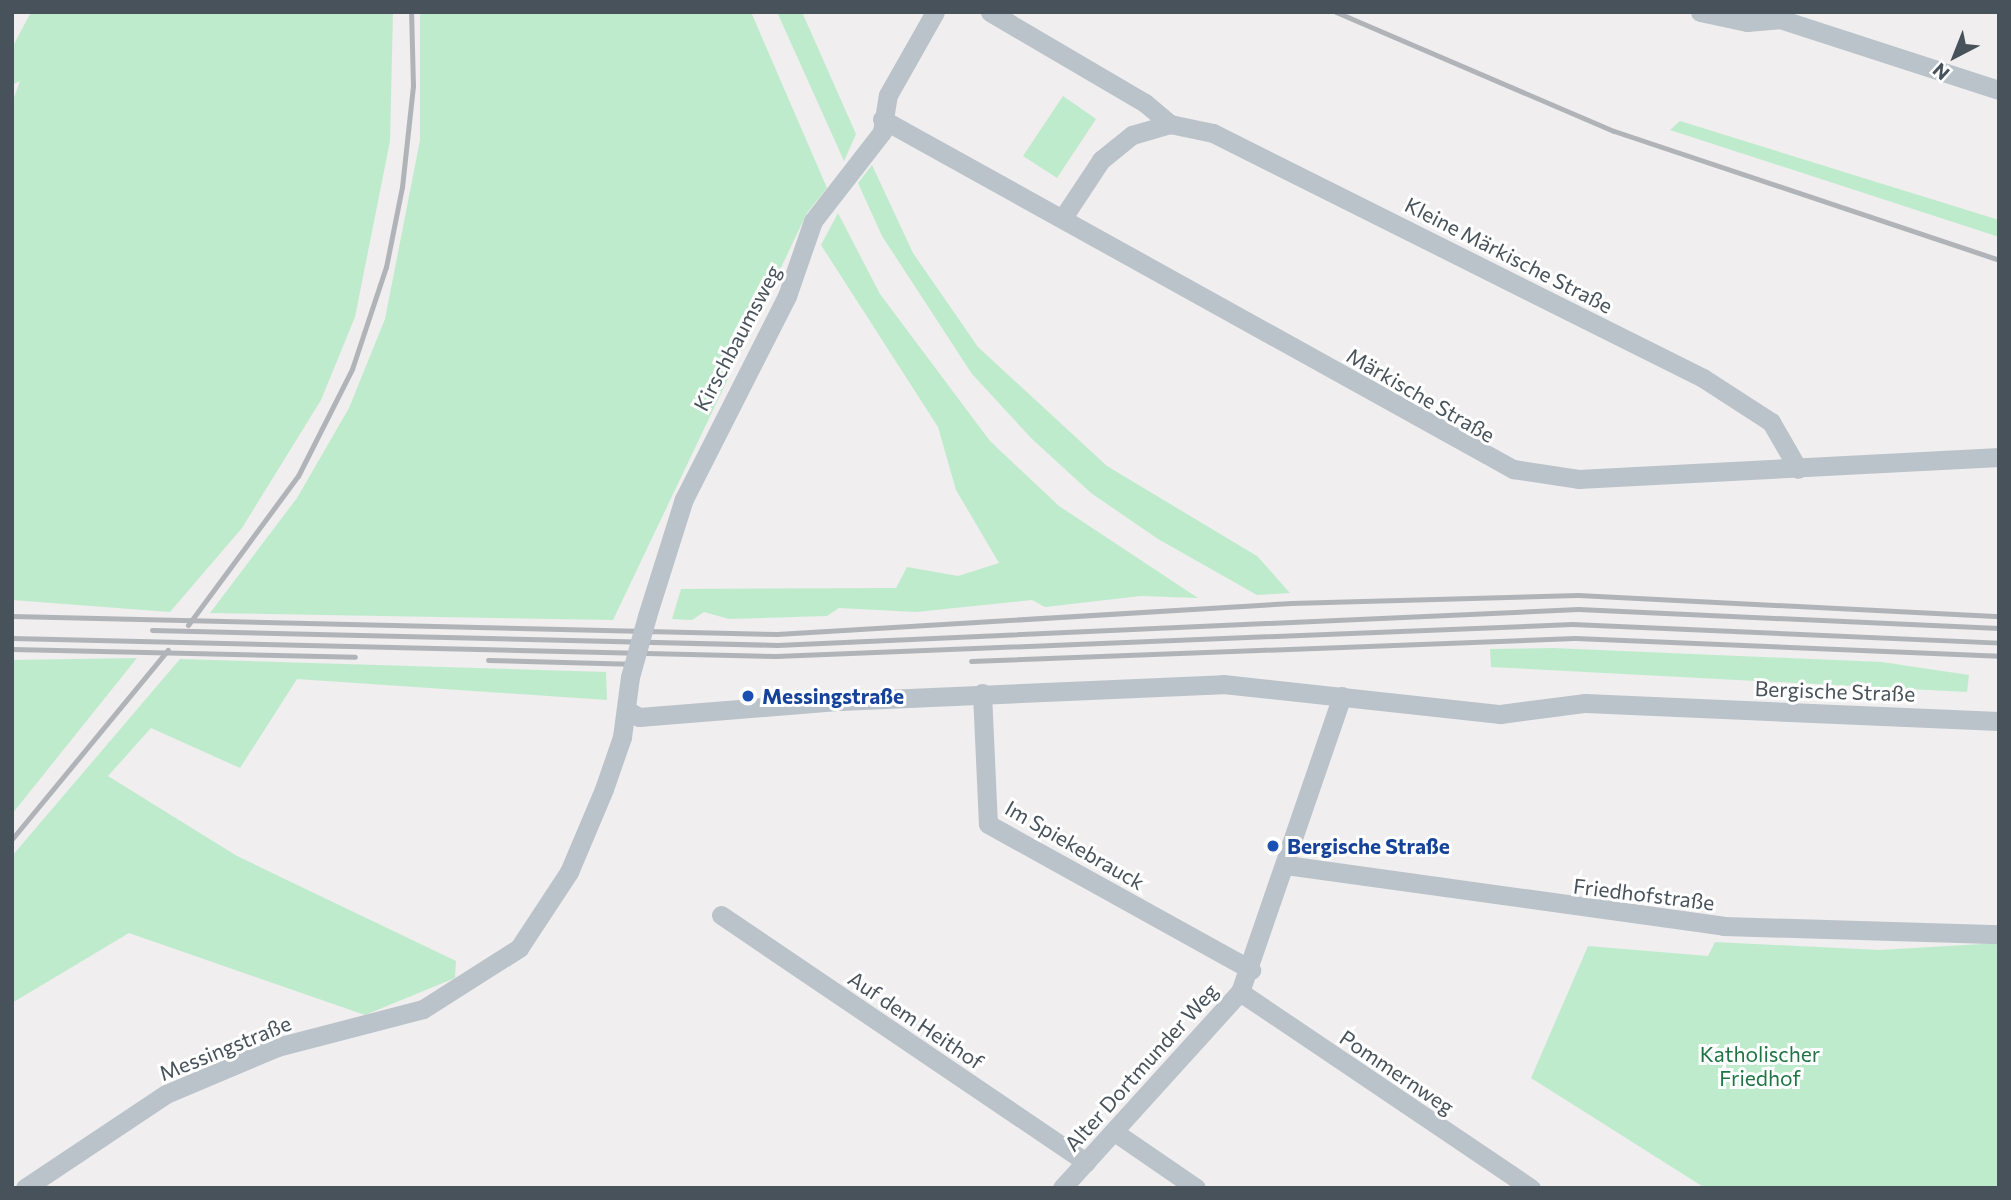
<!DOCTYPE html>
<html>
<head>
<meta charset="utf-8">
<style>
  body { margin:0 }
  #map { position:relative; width:2011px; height:1200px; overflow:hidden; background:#f0eeee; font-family:Commissioner,sans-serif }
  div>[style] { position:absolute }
  .green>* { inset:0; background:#bfebcd }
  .minor>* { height:19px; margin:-9.5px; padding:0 9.5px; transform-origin:9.5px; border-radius:9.5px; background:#bac3ca }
  .rail>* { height:5px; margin:-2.5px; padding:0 2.5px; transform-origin:2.5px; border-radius:2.5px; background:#b0b4b8 }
  .minor-bridge>* { height:19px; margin:-9.5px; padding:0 9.5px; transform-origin:9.5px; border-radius:9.5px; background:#bac3ca }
  .dots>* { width:19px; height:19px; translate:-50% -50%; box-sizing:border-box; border:4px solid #fff; border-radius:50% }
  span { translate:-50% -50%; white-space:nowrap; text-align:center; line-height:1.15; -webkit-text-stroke:6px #fff; paint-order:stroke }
  .street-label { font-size:21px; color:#47525a }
  .transit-label { font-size:21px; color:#164399; font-weight:700 }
  .left { translate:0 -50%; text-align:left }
  .park-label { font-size:21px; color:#1e7543 }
  .frame { position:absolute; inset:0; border:14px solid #47525a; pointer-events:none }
  .north { position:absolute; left:1920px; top:21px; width:70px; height:70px; -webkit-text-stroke:5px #fff; paint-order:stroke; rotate:222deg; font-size:19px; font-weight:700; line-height:28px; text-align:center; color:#47525a }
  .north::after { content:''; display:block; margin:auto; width:24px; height:32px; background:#47525a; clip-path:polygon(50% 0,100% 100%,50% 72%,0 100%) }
</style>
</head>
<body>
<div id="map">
  <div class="green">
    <div style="clip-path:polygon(31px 12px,393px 12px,390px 141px,355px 317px,321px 400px,242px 528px,170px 612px,12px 600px,12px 103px,20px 81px,12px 85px,12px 48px)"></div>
    <div style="clip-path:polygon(420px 12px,751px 12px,827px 188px,807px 213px,613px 620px,210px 613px,297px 498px,349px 408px,385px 319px,420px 140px)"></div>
    <div style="clip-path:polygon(777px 12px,802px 12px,856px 134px,844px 161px)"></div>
    <div style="clip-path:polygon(1063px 96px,1096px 119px,1057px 178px,1023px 156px)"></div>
    <div style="clip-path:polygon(1680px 121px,1999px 220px,1999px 237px,1670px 130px)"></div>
    <div style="clip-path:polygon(872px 165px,913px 253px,978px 347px,1107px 466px,1257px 556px,1290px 593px,1257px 595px,1158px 539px,1091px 493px,1032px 439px,972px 374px,882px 236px,858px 183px)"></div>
    <div style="clip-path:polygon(838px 213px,880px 294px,990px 441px,1059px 506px,1198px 598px,1141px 596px,1045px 607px,1032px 600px,916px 612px,839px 608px,827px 616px,729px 619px,704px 612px,692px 620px,672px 619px,681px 589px,896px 588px,907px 567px,958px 576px,999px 563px,956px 490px,938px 427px,821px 245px)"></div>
    <div style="clip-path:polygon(1553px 648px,1882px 662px,1969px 675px,1967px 692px,1491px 667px,1490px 649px)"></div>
    <div style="clip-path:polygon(137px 658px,12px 814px,12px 660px)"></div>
    <div style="clip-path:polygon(180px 659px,606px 672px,607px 700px,297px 679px,240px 768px,151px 728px,108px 776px,237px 856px,456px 961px,455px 978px,365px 1015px,129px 933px,12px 1003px,12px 856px)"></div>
    <div style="clip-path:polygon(1715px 942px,1880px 950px,1999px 943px,1999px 1188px,1705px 1188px,1531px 1078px,1588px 946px,1708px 956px)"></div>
  </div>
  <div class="minor">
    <div style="left:990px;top:12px;width:180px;rotate:30.4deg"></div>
    <div style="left:1145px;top:103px;width:33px;rotate:40deg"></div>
    <div style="left:1700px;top:12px;width:48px;rotate:12deg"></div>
    <div style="left:1747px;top:22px;width:33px;rotate:-5deg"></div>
    <div style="left:1780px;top:19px;width:230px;rotate:18deg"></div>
    <div style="left:882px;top:119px;width:722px;rotate:29.02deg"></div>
    <div style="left:1513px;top:469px;width:66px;rotate:8.7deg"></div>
    <div style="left:1578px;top:479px;width:422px;rotate:-3deg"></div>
    <div style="left:1064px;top:216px;width:67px;rotate:-56.5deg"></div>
    <div style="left:1101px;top:160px;width:40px;rotate:-39deg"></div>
    <div style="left:1132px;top:135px;width:40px;rotate:-16deg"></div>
    <div style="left:1170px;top:124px;width:44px;rotate:11.8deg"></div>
    <div style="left:1213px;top:133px;width:548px;rotate:26.57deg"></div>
    <div style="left:1703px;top:378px;width:81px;rotate:32.9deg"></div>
    <div style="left:1771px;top:422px;width:54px;rotate:60.1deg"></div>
    <div style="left:647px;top:616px;width:123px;rotate:-72.5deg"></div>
    <div style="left:684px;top:499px;width:228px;rotate:-63.1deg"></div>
    <div style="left:787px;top:296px;width:79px;rotate:-70.9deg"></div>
    <div style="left:813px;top:221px;width:113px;rotate:-52.2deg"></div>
    <div style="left:882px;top:132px;width:37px;rotate:-81deg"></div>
    <div style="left:888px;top:95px;width:95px;rotate:-60.5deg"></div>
    <div style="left:982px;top:693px;width:131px;rotate:87.4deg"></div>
    <div style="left:988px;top:824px;width:301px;rotate:29deg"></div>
    <div style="left:626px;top:710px;width:15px;rotate:28deg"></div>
    <div style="left:639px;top:717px;width:202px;rotate:-4.6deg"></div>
    <div style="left:840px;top:701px;width:383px;rotate:-2.5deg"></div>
    <div style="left:1223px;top:684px;width:279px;rotate:6.2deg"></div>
    <div style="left:1500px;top:714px;width:86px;rotate:-7.4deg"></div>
    <div style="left:1585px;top:703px;width:414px;rotate:2.5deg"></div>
    <div style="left:1286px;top:865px;width:441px;rotate:7.9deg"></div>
    <div style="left:1723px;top:926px;width:276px;rotate:1.7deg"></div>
    <div style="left:721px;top:915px;width:441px;rotate:34.1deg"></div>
    <div style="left:1240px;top:992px;width:351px;rotate:34deg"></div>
    <div style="left:1116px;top:1133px;width:97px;rotate:34.5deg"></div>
    <div style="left:25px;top:1188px;width:169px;rotate:-33.7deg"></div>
    <div style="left:166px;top:1094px;width:121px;rotate:-22.9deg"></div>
    <div style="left:277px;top:1047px;width:151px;rotate:-14.6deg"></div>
    <div style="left:423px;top:1009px;width:114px;rotate:-32.4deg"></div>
    <div style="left:519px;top:948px;width:91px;rotate:-56.7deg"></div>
    <div style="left:569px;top:872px;width:90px;rotate:-67.1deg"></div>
    <div style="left:604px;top:789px;width:55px;rotate:-70.9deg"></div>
    <div style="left:622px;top:737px;width:61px;rotate:-82.4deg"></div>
    <div style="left:1062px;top:1188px;width:265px;rotate:-47.8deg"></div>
    <div style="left:1240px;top:992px;width:313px;rotate:-71deg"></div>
  </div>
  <div class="rail">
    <div style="left:1336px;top:12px;width:302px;rotate:23.2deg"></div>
    <div style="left:1614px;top:131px;width:406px;rotate:18.5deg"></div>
    <div style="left:12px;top:616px;width:765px;rotate:1.35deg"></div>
    <div style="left:777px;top:634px;width:515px;rotate:-3.45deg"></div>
    <div style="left:1291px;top:603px;width:287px;rotate:-1.6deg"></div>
    <div style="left:1578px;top:595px;width:422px;rotate:2.9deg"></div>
    <div style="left:188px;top:625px;width:185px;rotate:-53.6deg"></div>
    <div style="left:298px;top:476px;width:120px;rotate:-63.2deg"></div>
    <div style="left:352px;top:369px;width:108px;rotate:-71.6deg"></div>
    <div style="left:386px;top:267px;width:82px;rotate:-78.7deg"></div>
    <div style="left:402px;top:187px;width:102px;rotate:-83.8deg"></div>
    <div style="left:413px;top:86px;width:74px;rotate:-91.5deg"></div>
    <div style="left:152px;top:630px;width:625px;rotate:1.37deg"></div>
    <div style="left:777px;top:645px;width:802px;rotate:-2.57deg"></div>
    <div style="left:1578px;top:609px;width:421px;rotate:2.6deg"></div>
    <div style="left:12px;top:638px;width:764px;rotate:1.35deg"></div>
    <div style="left:776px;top:656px;width:797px;rotate:-2.3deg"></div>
    <div style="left:1572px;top:624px;width:427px;rotate:2.5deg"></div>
    <div style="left:12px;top:649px;width:343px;rotate:1.3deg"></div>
    <div style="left:488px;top:660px;width:151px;rotate:1.5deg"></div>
    <div style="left:971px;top:661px;width:604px;rotate:-2.18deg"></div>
    <div style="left:1575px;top:638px;width:424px;rotate:2.4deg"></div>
    <div style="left:12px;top:839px;width:245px;rotate:-50.5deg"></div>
  </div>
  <div class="minor-bridge">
    <div style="left:630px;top:677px;width:63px;rotate:-74.4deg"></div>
  </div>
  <div class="dots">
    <div style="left:748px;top:696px;background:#1a4fb4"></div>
    <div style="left:1273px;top:846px;background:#1a4fb4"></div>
  </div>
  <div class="street-label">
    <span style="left:1509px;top:255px;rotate:27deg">Kleine Märkische Straße</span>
    <span style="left:737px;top:338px;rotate:-62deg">Kirschbaumsweg</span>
    <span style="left:1421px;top:395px;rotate:30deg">Märkische Straße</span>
    <span style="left:1835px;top:691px;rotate:2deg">Bergische Straße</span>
    <span style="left:1075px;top:845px;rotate:30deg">Im Spiekebrauck</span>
    <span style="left:1644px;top:894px;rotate:7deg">Friedhofstraße</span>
    <span style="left:916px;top:1020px;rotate:34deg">Auf dem Heithof</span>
    <span style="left:225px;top:1048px;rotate:-22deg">Messingstraße</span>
    <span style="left:1141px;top:1067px;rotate:-48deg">Alter Dortmunder Weg</span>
    <span style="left:1397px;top:1072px;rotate:34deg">Pommernweg</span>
  </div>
  <div class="transit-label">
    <span class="left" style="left:762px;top:696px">Messingstraße</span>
    <span class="left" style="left:1287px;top:846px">Bergische Straße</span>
  </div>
  <div class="park-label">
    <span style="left:1760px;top:1066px">Katholischer<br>Friedhof</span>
  </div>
  <div class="frame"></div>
  <div class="north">N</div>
</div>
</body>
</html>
